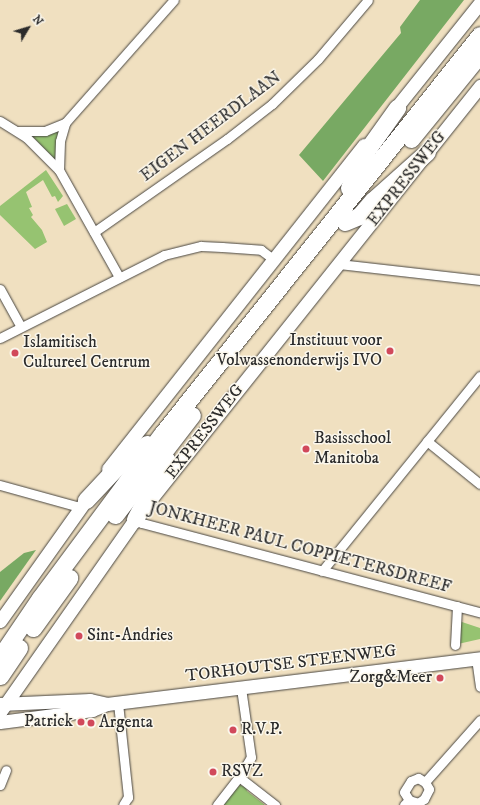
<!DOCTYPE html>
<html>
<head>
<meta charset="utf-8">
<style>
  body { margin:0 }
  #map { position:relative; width:480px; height:805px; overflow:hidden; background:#f0e0c0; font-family:"IM FELL DW Pica",serif }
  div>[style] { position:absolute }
  .green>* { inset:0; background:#96c371 }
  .forest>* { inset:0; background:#78a963 }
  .roads { filter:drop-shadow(0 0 1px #494641) drop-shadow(0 0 1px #494641) }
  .street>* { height:9px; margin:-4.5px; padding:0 4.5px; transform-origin:4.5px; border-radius:4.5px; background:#fff }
  .secondary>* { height:13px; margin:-6.5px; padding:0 6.5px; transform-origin:6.5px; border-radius:6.5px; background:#fff }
  .highway>* { height:17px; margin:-8.5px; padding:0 8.5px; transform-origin:8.5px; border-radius:8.5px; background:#fff }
  .dots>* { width:11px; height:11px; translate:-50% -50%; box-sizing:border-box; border:2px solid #fbf7ec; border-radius:50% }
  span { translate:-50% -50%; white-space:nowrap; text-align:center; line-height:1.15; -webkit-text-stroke:3px #fbf7ec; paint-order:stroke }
  .street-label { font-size:17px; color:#2b2b2b }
  .poi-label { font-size:17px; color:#2b2b2b }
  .right { translate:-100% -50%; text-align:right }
  .left { translate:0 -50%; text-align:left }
  .north { position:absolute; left:8px; top:8px; width:40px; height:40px; -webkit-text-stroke:3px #fbf7ec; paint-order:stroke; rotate:52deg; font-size:11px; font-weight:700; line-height:16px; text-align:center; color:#2b2b2b }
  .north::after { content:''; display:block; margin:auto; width:14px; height:18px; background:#2b2b2b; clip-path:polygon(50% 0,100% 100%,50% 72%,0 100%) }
</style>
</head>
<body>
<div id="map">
  <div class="green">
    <div style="clip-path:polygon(59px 128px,56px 159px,55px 160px,31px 135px)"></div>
    <div style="clip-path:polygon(46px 170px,63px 196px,58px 202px,55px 196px,52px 197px,43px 180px,26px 192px,32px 207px,29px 208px,33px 215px,31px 217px,42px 230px,47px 242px,35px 249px,0 215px,0 206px)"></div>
    <div style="clip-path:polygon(67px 204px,76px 219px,64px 226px,55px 209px)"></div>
    <div style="clip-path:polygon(459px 621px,480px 628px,480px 639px,458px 644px)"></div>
    <div style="clip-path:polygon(240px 785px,246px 787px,247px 791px,265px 805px,221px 805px)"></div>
  </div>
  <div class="forest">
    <div style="clip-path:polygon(420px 0,464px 0,323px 181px,299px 155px,401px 33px,400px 27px)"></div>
    <div style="clip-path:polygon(36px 550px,0 601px,0 572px,24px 553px)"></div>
  </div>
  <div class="roads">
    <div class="street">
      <div style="left:0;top:121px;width:31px;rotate:32deg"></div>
      <div style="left:26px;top:137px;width:47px;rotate:45deg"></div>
      <div style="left:59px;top:170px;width:123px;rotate:60.7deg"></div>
      <div style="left:18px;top:131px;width:27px"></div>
      <div style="left:45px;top:131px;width:22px;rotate:-22deg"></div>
      <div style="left:59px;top:170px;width:29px;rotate:-88deg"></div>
      <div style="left:60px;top:141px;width:19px;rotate:-74deg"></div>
      <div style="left:65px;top:123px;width:164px;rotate:-48.5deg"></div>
      <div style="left:94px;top:232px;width:162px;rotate:-35deg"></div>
      <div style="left:227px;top:139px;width:57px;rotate:-37.9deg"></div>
      <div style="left:272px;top:104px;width:64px;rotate:-44.4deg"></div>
      <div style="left:318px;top:59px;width:77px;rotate:-49.7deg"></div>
      <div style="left:339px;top:264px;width:142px;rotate:6.5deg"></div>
      <div style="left:0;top:289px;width:43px;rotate:61.1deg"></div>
      <div style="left:0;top:338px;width:184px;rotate:-26.8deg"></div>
      <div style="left:164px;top:255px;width:38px;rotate:-14deg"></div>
      <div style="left:201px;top:246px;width:21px;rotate:3deg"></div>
      <div style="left:222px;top:247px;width:39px;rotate:4deg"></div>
      <div style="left:261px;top:250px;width:15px;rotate:37deg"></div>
      <div style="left:427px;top:441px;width:68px;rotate:39.1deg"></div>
      <div style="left:0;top:485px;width:83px;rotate:15.4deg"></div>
      <div style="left:135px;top:519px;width:8px;rotate:30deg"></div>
      <div style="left:142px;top:523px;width:350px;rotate:14.8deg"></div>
      <div style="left:322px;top:571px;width:251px;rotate:-51deg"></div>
      <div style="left:455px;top:645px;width:39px;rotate:-87deg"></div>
      <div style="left:476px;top:658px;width:29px;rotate:82deg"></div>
      <div style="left:241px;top:688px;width:70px;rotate:81.8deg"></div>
      <div style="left:251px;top:757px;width:23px;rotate:121deg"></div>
      <div style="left:239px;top:777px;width:46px;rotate:37.9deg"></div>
      <div style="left:118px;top:703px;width:95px;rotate:83.9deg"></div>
      <div style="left:128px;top:797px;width:9px;rotate:122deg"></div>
      <div style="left:0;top:785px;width:16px;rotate:-68deg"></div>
      <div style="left:409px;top:800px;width:9px;rotate:-122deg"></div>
      <div style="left:404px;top:792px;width:13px;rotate:-58deg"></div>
      <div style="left:411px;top:781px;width:8px;rotate:-23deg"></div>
      <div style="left:418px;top:778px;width:8px;rotate:30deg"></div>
      <div style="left:425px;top:782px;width:83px;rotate:-48.4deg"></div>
      <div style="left:217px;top:805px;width:36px;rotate:-52deg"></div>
      <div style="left:404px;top:805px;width:7px;rotate:-45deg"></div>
      <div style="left:409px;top:800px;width:9px;rotate:18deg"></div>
      <div style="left:418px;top:803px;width:7px;rotate:-34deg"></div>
      <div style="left:424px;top:799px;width:11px;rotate:-63deg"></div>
      <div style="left:429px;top:789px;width:8px;rotate:-120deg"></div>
    </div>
    <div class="secondary">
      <div style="left:391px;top:114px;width:142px;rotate:-51.3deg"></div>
      <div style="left:108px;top:469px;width:413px;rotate:-51.7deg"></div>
      <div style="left:0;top:621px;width:157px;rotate:-54.6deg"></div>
      <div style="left:0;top:704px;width:90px;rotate:-2.5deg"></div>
      <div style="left:90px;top:700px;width:17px;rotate:13deg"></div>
      <div style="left:0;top:712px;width:236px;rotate:-55deg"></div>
      <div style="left:135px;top:519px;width:554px;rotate:-51.45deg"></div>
      <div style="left:0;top:722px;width:93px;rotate:-7.4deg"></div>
      <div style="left:92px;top:710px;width:16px;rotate:-22deg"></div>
      <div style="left:107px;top:704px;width:376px;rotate:-7deg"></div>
    </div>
    <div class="highway">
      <div style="left:411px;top:139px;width:109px;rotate:-50.9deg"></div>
      <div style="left:349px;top:188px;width:42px;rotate:-64.7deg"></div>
      <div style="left:367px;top:150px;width:52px;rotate:-54.5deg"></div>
      <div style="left:345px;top:222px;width:15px;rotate:-23deg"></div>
      <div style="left:359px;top:216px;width:21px;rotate:-49deg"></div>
      <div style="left:373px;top:200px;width:72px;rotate:-41.6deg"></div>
      <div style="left:86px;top:500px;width:44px;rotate:-46.8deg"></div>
      <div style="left:116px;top:468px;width:39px;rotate:-38deg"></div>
      <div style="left:115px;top:515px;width:126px;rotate:-52.4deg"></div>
      <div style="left:135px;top:519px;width:67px;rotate:-61.5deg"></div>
      <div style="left:33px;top:628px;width:62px;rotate:-54.2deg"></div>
      <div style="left:0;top:657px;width:71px;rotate:-55.9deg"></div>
      <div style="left:40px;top:598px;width:204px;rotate:-53.4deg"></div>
      <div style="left:162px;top:434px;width:510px;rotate:-51.45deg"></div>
      <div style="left:0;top:676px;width:34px;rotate:-56deg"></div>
    </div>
  </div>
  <div class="dots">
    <div style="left:390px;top:351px;background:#d1495b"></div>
    <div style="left:15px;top:353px;background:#d1495b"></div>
    <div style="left:306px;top:449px;background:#d1495b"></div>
    <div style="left:79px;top:636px;background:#d1495b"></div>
    <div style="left:440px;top:678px;background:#d1495b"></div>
    <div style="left:81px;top:722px;background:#d1495b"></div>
    <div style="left:91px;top:723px;background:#d1495b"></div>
    <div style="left:233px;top:730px;background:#d1495b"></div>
    <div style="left:213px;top:772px;background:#d1495b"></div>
  </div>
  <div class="street-label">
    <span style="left:211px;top:127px;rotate:-37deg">EIGEN HEERDLAAN</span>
    <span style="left:407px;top:179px;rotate:-52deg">EXPRESSWEG</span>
    <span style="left:205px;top:432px;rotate:-52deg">EXPRESSWEG</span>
    <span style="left:300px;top:548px;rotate:15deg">JONKHEER PAUL COPPIETERSDREEF</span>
    <span style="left:291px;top:664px;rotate:-7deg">TORHOUTSE STEENWEG</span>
  </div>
  <div class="poi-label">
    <span class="right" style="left:382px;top:351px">Instituut voor<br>Volwassenonderwijs IVO</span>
    <span class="left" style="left:23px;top:353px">Islamitisch<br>Cultureel Centrum</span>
    <span class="left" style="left:314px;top:449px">Basisschool<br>Manitoba</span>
    <span class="left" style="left:87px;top:636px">Sint-Andries</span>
    <span class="right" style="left:432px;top:678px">Zorg&amp;Meer</span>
    <span class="right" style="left:73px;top:722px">Patrick</span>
    <span class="left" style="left:99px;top:723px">Argenta</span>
    <span class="left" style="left:241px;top:730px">R.V.P.</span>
    <span class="left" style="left:221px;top:772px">RSVZ</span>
  </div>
  <div class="north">N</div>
</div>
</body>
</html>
